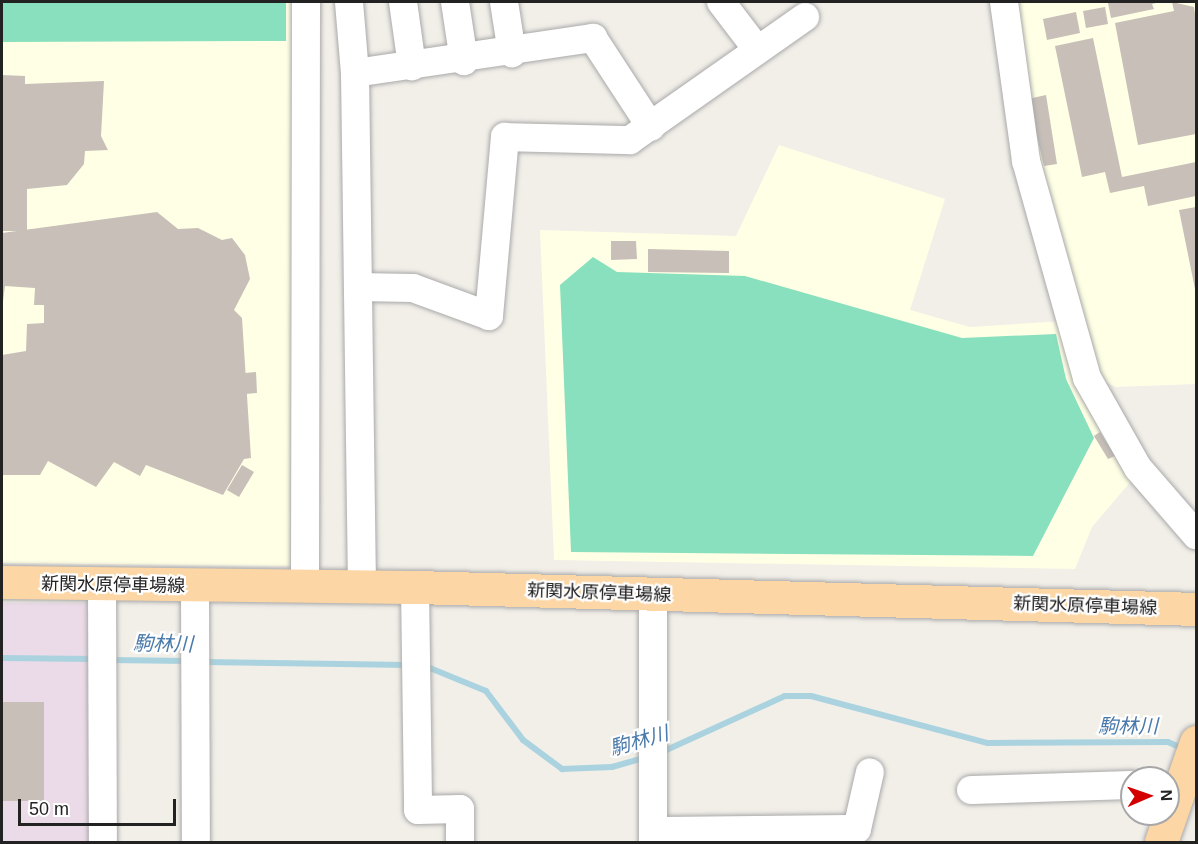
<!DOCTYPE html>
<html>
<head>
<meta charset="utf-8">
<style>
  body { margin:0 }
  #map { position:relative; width:1198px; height:844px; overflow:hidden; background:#f2efe9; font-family:Helvetica,"Noto Sans JP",sans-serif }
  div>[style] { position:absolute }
  .industrial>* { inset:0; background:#ebdbe8 }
  .education>* { inset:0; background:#ffffe5 }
  .pitch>* { inset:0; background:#88e0be }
  .stream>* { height:6px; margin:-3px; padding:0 3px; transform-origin:3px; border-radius:3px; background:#aad3df }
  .building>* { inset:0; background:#c7bfb8 }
  .roads { filter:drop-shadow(0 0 2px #a9a9a9) drop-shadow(0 0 2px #a9a9a9) }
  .minor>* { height:28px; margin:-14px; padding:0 14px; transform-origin:14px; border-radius:14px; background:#fff }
  .major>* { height:33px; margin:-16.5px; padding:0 16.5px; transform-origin:16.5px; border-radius:16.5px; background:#fcd6a4 }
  span { translate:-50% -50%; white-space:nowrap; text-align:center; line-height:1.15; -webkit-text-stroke:4.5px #fff; paint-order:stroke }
  .street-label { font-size:18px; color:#222 }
  .water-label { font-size:20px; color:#4a7aab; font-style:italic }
  .frame { position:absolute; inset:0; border:3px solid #222; pointer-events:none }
  .north { position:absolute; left:1120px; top:766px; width:60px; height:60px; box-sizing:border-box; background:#fff; border:2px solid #a7a7a7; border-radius:50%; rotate:88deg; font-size:16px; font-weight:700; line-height:24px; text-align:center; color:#222 }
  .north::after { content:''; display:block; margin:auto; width:21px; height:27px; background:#d40000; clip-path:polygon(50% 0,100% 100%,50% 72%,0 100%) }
  .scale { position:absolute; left:18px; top:799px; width:158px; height:27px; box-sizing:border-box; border:3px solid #222; border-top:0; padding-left:8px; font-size:18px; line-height:21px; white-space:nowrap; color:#222; -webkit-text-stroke:4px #fff; paint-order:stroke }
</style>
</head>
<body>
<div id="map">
  <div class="industrial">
    <div style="clip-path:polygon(2px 603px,93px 603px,96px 842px,2px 842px)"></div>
  </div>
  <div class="education">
    <div style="clip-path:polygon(2px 2px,293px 2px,290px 566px,2px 563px)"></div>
    <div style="clip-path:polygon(1008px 2px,1196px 2px,1196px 384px,1116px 387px,1098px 379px,1051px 237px)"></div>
    <div style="clip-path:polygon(779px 145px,945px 199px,910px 310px,970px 327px,1063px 321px,1132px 480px,1092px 527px,1075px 569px,554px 560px,540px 230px,736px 236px)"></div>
  </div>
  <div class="pitch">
    <div style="clip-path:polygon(2px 2px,286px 2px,286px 41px,2px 42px)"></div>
    <div style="clip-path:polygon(593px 257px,617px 272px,745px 276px,962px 338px,1056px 334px,1066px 379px,1094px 438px,1033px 556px,571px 552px,560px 285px)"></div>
  </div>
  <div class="stream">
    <div style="left:2px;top:658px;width:92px;rotate:0.6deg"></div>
    <div style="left:110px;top:660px;width:77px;rotate:0.7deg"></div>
    <div style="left:203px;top:662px;width:206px;rotate:0.8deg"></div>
    <div style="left:425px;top:666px;width:66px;rotate:22.3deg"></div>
    <div style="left:486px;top:691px;width:61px;rotate:52.9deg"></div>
    <div style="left:523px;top:740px;width:49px;rotate:36.6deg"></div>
    <div style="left:562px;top:769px;width:50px;rotate:-2.3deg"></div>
    <div style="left:612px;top:767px;width:35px;rotate:-16deg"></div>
    <div style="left:662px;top:752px;width:135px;rotate:-24.5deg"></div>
    <div style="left:785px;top:696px;width:26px"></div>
    <div style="left:811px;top:696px;width:183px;rotate:14.9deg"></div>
    <div style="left:988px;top:743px;width:180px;rotate:-0.3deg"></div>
    <div style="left:1168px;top:742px;width:17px;rotate:24deg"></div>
  </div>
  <div class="building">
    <div style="clip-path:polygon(1160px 2px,1152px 4px,1154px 9px,1111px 18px,1108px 3px)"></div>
    <div style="clip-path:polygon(1172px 2px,1194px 7px,1196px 21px,1196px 134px,1138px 145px,1115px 23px,1174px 11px)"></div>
    <div style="clip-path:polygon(1105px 7px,1108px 24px,1086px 28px,1083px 11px)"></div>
    <div style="clip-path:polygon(1076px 12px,1080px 33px,1047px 40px,1043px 19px)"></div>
    <div style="clip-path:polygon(1093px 38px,1122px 177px,1196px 162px,1196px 196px,1148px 206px,1144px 186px,1110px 193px,1105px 172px,1082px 177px,1055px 46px)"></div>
    <div style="clip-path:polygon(2px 75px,25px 76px,25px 84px,104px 81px,101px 136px,108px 150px,85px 151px,84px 164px,67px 185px,27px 189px,27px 231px,2px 231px)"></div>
    <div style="clip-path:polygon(1046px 95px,1057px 164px,1044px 166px,1028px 99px)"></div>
    <div style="clip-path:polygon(1196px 207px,1196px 289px,1195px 289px,1179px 210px)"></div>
    <div style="clip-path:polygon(157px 212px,178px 229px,198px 228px,222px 240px,232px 238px,245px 255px,250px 279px,234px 310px,242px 318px,251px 458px,244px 459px,223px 495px,146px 465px,140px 476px,114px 462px,96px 487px,48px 461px,40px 475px,2px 475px,2px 355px,26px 351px,27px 324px,44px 323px,44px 305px,34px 305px,35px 288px,5px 286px,2px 309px,2px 233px)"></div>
    <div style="clip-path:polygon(611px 241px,636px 241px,637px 259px,611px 260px)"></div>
    <div style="clip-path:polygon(648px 249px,729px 251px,729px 273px,648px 272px)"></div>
    <div style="clip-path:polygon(256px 372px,257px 393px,246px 394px,245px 373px)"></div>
    <div style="clip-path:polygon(1100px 432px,1115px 456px,1108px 459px,1094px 436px)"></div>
    <div style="clip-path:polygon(242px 465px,254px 472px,239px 497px,227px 490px)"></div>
    <div style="clip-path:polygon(2px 702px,44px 702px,44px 801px,2px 801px)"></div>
  </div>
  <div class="roads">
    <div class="minor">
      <div style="left:349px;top:2px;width:71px;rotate:85.2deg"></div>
      <div style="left:355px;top:73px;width:514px;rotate:89.22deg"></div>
      <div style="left:403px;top:2px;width:65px;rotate:82deg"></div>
      <div style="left:455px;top:2px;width:60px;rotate:81.3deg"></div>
      <div style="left:504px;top:2px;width:52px;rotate:81.1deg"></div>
      <div style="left:721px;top:2px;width:58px;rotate:52.7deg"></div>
      <div style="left:1004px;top:2px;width:161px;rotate:82.1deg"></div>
      <div style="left:1026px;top:161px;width:225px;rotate:74.3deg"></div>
      <div style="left:1087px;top:378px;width:103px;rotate:60.5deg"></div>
      <div style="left:1138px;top:468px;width:89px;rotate:49.1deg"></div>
      <div style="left:355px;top:73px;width:241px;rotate:-8.4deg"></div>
      <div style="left:593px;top:38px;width:106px;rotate:56.9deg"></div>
      <div style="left:358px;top:287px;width:55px;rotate:1deg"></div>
      <div style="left:413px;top:288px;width:81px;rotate:20.2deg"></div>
      <div style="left:489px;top:316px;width:180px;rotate:-84.9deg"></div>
      <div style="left:505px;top:137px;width:125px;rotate:1.4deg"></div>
      <div style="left:630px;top:140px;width:214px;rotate:-35.1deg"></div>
      <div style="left:102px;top:585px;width:257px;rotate:89.8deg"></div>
      <div style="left:195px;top:586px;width:256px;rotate:89.8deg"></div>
      <div style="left:305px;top:587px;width:585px;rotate:-89.9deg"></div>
      <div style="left:415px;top:587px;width:223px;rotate:89.2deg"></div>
      <div style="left:418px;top:810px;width:42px;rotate:-1.4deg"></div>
      <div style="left:460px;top:809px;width:33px;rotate:90deg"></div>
      <div style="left:653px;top:595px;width:247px;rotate:90deg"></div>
      <div style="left:971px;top:790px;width:161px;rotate:-1.8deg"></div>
      <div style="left:653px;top:831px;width:204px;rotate:-0.6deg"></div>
      <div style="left:857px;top:829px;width:58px;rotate:-77.2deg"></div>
    </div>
    <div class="major">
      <div style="left:2px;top:582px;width:413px;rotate:0.7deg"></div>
      <div style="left:415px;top:587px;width:781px;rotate:1.61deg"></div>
      <div style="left:1161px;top:842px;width:106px;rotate:-70.7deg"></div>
    </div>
  </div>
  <div class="street-label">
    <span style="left:113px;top:585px;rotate:1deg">新関水原停車場線</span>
    <span style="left:599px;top:593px;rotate:2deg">新関水原停車場線</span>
    <span style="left:1085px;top:606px;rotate:2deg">新関水原停車場線</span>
  </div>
  <div class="water-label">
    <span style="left:163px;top:644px;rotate:1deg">駒林川</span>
    <span style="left:1128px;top:726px">駒林川</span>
    <span style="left:639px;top:741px;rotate:-16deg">駒林川</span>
  </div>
  <div class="frame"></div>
  <div class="north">N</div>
  <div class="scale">50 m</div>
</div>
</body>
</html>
